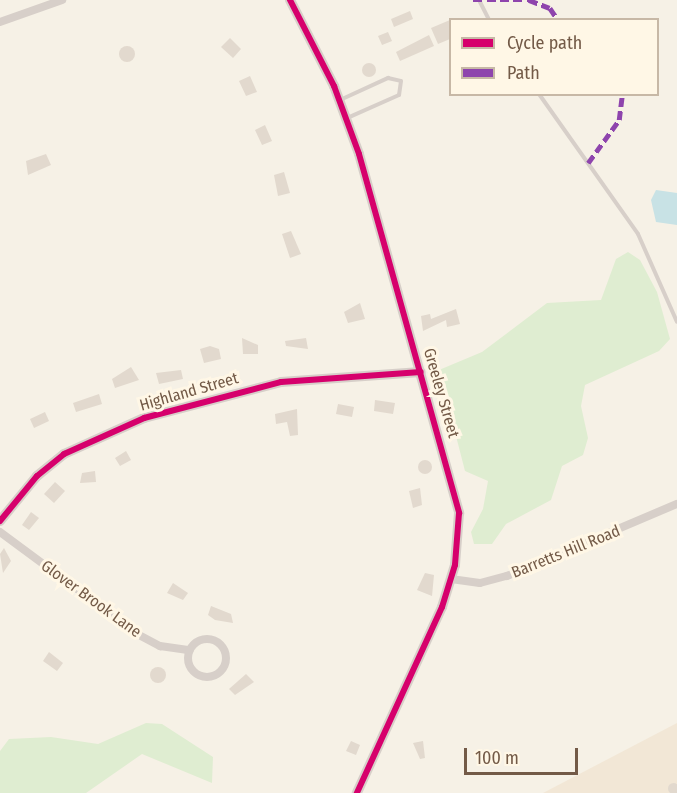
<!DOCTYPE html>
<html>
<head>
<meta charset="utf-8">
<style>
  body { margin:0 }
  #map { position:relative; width:677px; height:793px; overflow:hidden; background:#f6f1e6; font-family:"Fira Sans Condensed",sans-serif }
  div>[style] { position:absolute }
  .residential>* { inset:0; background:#f2e7d6 }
  .green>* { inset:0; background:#dfedd1 }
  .water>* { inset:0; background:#c8e2e5 }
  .building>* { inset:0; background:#e2d9ce }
  .round { border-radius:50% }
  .service>* { height:4px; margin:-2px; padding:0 2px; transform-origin:2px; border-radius:2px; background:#d7cfc9 }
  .minor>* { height:8px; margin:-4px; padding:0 4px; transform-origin:4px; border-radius:4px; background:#d7cfc9 }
  .minor>.ring { margin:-4px; padding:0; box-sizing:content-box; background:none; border:8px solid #d7cfc9; border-radius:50% }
  .tertiary>* { height:10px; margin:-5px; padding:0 5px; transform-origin:5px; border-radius:5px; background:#d7cfc9 }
  .quiet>* { height:4.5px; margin-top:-2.25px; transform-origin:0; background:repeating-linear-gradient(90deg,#8e44ad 0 9px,transparent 0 13.5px) }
  .cycleway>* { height:6px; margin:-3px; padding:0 3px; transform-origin:3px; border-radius:3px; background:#d6006c }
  span { translate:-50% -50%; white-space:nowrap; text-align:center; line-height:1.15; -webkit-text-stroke:6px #fff7e6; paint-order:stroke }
  .street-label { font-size:16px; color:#735a47 }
  .legend { position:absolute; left:449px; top:18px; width:210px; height:78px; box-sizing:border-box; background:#fff7e6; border:2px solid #c7b8a6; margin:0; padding:8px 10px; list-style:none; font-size:18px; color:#735a47 }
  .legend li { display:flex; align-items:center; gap:12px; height:30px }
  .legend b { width:30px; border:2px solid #c7b8a6 }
  .scale { position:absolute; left:464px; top:748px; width:114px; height:27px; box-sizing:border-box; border:3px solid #735a47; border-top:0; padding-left:8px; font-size:18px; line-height:21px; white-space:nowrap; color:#735a47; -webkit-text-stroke:4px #fff7e6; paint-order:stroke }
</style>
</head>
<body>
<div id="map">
  <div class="residential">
    <div style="clip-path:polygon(677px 723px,677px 793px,543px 793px)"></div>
  </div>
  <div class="green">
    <div style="clip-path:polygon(628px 252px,640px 260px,657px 292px,670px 339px,659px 351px,585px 385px,581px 406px,588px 438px,583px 455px,562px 466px,551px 500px,506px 524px,492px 544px,474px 544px,471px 532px,483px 509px,488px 481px,465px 471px,439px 370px,482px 352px,547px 303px,601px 300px,616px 259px)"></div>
    <div style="clip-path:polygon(146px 723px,162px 724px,213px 757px,212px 783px,142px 754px,86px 793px,0 793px,0 751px,9px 739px,51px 737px,98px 744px)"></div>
  </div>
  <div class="water">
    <div style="clip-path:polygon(656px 190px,677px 193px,677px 225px,656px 222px,651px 200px)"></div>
  </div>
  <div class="building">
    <div style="clip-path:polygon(410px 11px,413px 19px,394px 27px,391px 19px)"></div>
    <div style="clip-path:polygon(450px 20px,450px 39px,438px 44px,431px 28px)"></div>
    <div style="clip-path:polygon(388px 32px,392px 41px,382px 45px,378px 36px)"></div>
    <div style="clip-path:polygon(429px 35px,434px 46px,400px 61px,396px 52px)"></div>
    <div style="clip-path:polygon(230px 38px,241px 49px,233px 58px,221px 47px)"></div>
    <div class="round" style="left:119px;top:46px;width:16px;height:16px"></div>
    <div class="round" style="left:362px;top:63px;width:14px;height:14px"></div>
    <div style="clip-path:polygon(250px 76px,257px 92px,246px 96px,239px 81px)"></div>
    <div style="clip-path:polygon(265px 125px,272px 141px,262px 145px,255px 130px)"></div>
    <div style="clip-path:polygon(46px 154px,51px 165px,28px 175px,26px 161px)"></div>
    <div style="clip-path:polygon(284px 172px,290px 193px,278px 196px,274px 175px)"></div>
    <div style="clip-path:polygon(291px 231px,301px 254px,290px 258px,282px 234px)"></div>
    <div style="clip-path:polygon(360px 303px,365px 319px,348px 323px,344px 312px)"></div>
    <div style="clip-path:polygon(456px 309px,460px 324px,447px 327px,446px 320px,423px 331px,421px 316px,430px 314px,431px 319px)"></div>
    <div style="clip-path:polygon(242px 338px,258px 345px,258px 354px,243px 354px)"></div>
    <div style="clip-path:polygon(306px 338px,308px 349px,286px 346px,285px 341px)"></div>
    <div style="clip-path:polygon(210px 346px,219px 349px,221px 359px,204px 363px,200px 349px)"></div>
    <div style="clip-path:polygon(131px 367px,139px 380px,115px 388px,112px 379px)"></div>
    <div style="clip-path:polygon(181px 370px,183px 379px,159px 384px,156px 373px)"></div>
    <div style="clip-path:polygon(99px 394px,102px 404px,76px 412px,73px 403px)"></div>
    <div style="clip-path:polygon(375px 400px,395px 403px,393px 414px,374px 411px)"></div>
    <div style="clip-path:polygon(338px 404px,354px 407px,352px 417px,336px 414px)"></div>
    <div style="clip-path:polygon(297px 409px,298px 435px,290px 436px,287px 422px,276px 424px,275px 414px)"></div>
    <div style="clip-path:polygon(45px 412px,49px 421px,34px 428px,30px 419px)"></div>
    <div style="clip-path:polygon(126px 451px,131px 460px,120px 466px,115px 458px)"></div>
    <div class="round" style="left:418px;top:460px;width:14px;height:14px"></div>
    <div style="clip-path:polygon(95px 471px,96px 482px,80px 483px,82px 473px)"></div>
    <div style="clip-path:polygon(55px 482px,65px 491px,54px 503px,44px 494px)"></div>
    <div style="clip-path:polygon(420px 488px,422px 505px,413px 508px,409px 491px)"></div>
    <div style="clip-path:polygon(31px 512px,39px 518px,29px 530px,22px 525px)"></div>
    <div style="clip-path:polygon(4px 548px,11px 561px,3px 573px,0 554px)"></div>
    <div style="clip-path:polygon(425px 573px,434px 575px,432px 596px,417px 590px)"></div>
    <div style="clip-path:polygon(173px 583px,188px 593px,183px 600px,167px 593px)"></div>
    <div style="clip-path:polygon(211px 606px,231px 614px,233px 623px,215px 620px,208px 615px)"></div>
    <div style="clip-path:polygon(49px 652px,63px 663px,57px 671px,43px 661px)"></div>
    <div class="round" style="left:150px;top:667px;width:16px;height:16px"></div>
    <div style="clip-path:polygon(246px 674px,254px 682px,235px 695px,229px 689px)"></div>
    <div style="clip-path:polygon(351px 741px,360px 745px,356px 755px,346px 751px)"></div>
    <div style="clip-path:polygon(423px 741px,425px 758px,420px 759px,413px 743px)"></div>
    <div class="round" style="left:667.5px;top:782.5px;width:11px;height:11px"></div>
  </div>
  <div class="service">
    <div style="left:480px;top:2px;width:20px;rotate:63deg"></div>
    <div style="left:539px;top:94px;width:171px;rotate:54.7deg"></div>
    <div style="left:638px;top:234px;width:96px;rotate:66.1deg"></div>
    <div style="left:340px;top:100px;width:53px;rotate:-24.6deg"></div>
    <div style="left:388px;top:78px;width:13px;rotate:13deg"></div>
    <div style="left:401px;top:81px;width:14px;rotate:98deg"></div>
    <div style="left:399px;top:95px;width:57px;rotate:156.1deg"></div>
  </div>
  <div class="minor">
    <div style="left:0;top:22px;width:66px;rotate:-19.5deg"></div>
    <div style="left:0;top:532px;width:173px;rotate:36.5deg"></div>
    <div style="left:139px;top:635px;width:24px;rotate:28deg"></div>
    <div style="left:160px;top:646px;width:30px;rotate:8deg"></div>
    <div style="left:451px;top:579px;width:29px;rotate:8deg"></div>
    <div style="left:480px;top:583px;width:28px;rotate:-15deg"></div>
    <div style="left:507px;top:576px;width:185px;rotate:-23deg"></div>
    <div class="ring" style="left:188px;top:639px;width:30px;height:30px"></div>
  </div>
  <div class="tertiary">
    <div style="left:290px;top:0;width:97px;rotate:62.9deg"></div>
    <div style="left:334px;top:86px;width:72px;rotate:69.8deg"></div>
    <div style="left:359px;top:154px;width:373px;rotate:74.4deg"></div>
    <div style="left:459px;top:513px;width:52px;rotate:94.4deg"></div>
    <div style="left:455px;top:565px;width:44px;rotate:107.2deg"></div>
    <div style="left:442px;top:607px;width:205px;rotate:114.6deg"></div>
    <div style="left:0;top:521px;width:58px;rotate:-50.6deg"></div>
    <div style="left:37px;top:476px;width:35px;rotate:-39deg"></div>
    <div style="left:64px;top:454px;width:88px;rotate:-24.2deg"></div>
    <div style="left:144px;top:418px;width:142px;rotate:-14.7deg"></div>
    <div style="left:281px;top:382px;width:140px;rotate:-4.1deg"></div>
  </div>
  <div class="quiet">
    <div style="left:473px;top:0;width:56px"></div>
    <div style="left:529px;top:0;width:22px;rotate:21deg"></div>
    <div style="left:550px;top:8px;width:14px;rotate:56deg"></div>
    <div style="left:588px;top:163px;width:53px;rotate:-54.2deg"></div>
    <div style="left:619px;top:120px;width:26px;rotate:-83deg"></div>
  </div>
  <div class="cycleway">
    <div style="left:290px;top:0;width:97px;rotate:62.9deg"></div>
    <div style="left:334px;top:86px;width:72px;rotate:69.8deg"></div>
    <div style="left:359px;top:154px;width:373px;rotate:74.4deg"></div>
    <div style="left:459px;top:513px;width:52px;rotate:94.4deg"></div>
    <div style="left:455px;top:565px;width:44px;rotate:107.2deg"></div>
    <div style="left:442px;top:607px;width:205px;rotate:114.6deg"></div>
    <div style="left:0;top:521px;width:58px;rotate:-50.6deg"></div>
    <div style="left:37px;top:476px;width:35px;rotate:-39deg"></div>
    <div style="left:64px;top:454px;width:88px;rotate:-24.2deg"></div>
    <div style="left:144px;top:418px;width:142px;rotate:-14.7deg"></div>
    <div style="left:281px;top:382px;width:140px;rotate:-4.1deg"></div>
  </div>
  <div class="street-label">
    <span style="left:189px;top:392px;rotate:-16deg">Highland Street</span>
    <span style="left:441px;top:393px;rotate:74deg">Greeley Street</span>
    <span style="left:566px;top:552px;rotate:-22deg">Barretts Hill Road</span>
    <span style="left:91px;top:599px;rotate:36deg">Glover Brook Lane</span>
  </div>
  <ul class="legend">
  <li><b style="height:8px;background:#d6006c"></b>Cycle path</li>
  <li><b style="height:8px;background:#8e44ad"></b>Path</li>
  </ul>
  <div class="scale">100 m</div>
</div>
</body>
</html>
